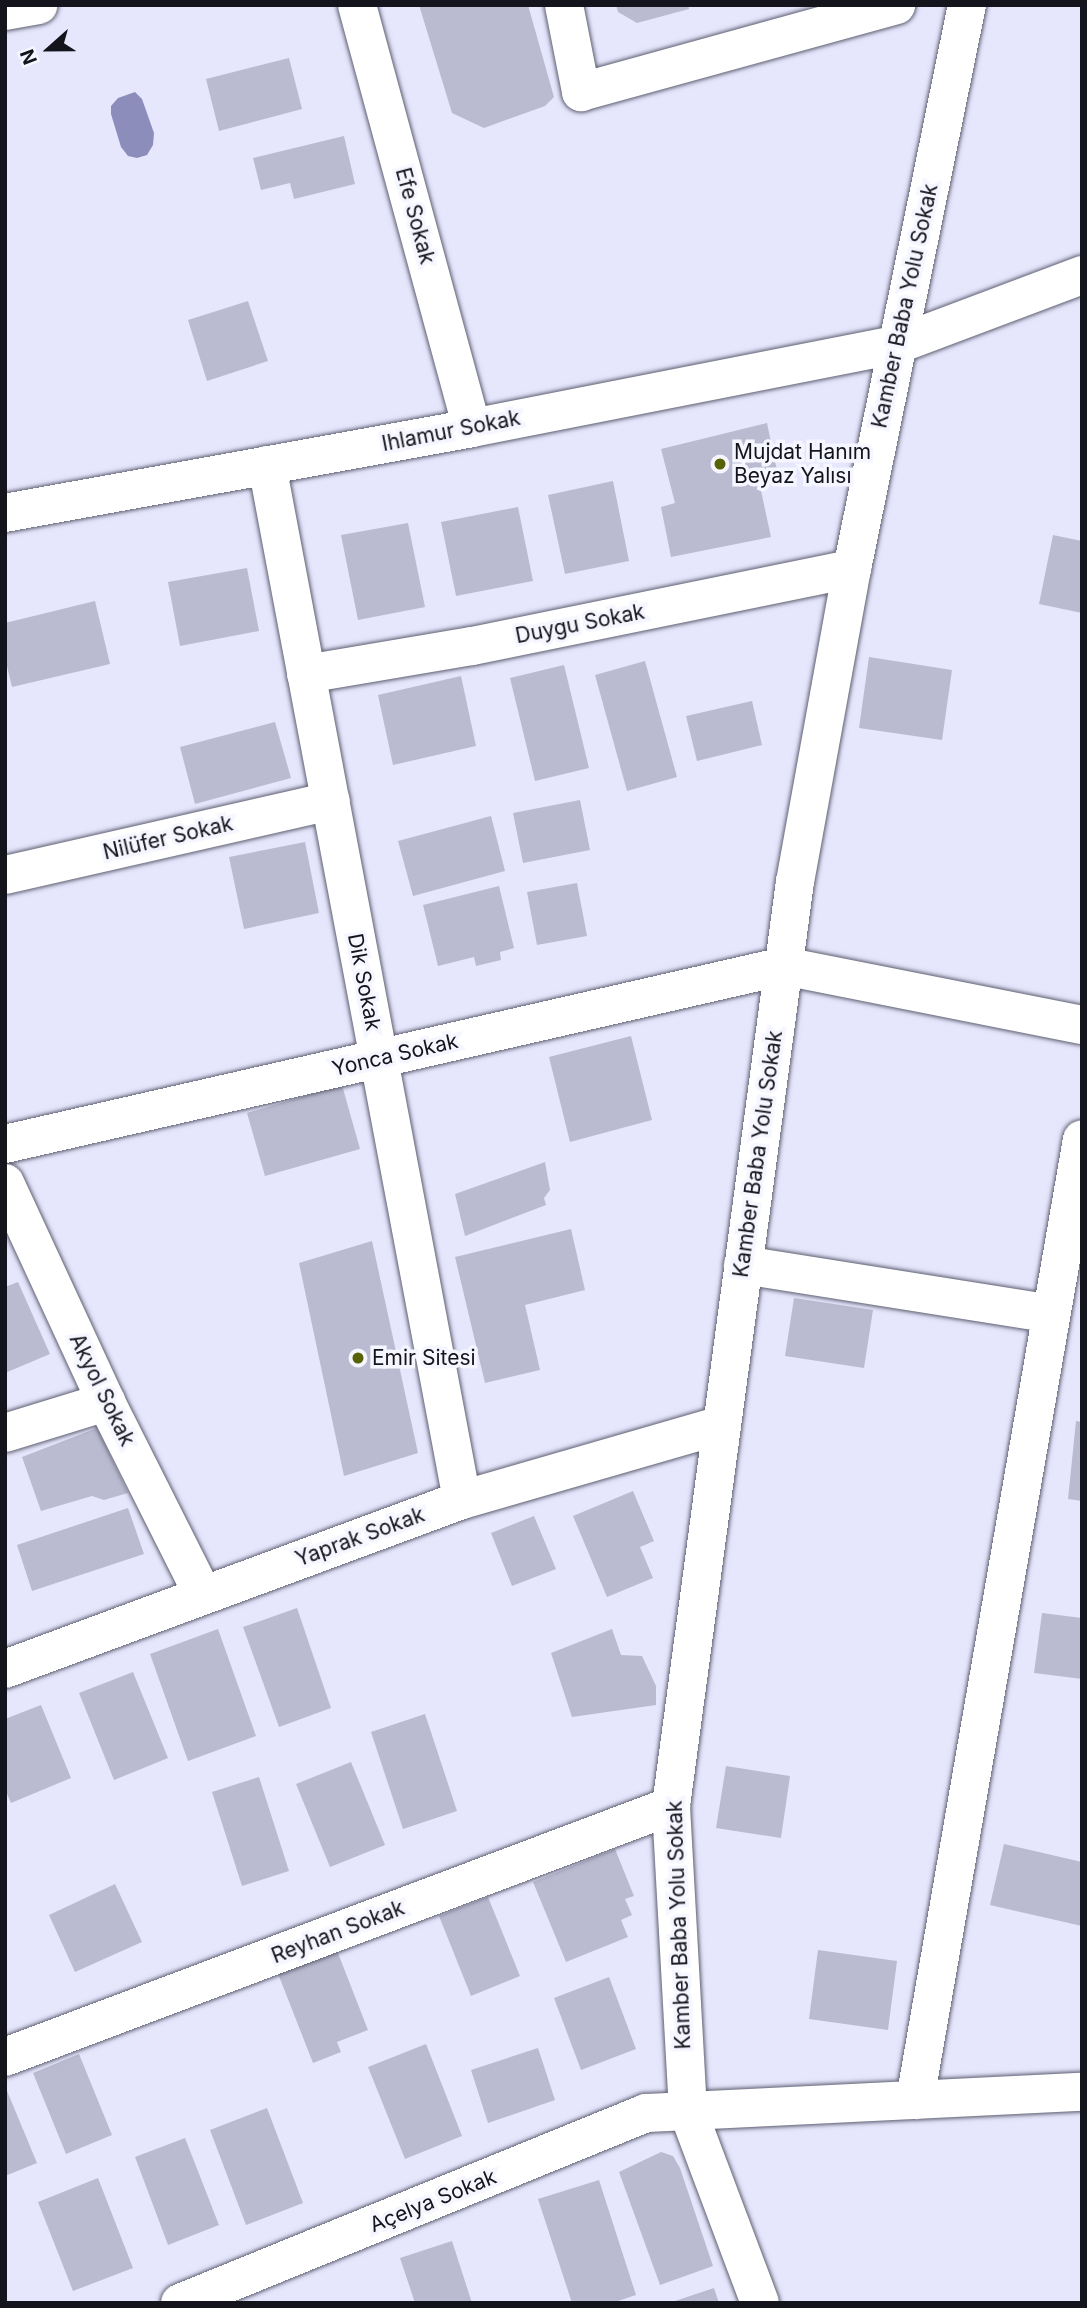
<!DOCTYPE html>
<html>
<head>
<meta charset="utf-8">
<style>
  body { margin:0 }
  #map { position:relative; width:1087px; height:2308px; overflow:hidden; background:#e6e7fd; font-family:Inter,sans-serif }
  div>[style] { position:absolute }
  .water>* { inset:0; background:#8c8dbb }
  .building>* { inset:0; background:#babbd0 }
  .roads { filter:drop-shadow(0 0 2px #5e5f71) drop-shadow(0 0 2px #5e5f71) }
  .minor>* { height:38px; margin:-19px; padding:0 19px; transform-origin:19px; border-radius:19px; background:#fff }
  .dots>* { width:19px; height:19px; translate:-50% -50%; box-sizing:border-box; border:4px solid #f5f6ff; border-radius:50% }
  span { translate:-50% -50%; white-space:nowrap; text-align:center; line-height:1.15; -webkit-text-stroke:7px #f5f6ff; paint-order:stroke }
  .street-label { font-size:21px; color:#14151c }
  .poi-label { font-size:21px; color:#14151c }
  .left { translate:0 -50%; text-align:left }
  .frame { position:absolute; inset:0; border:7px solid #14151c; pointer-events:none }
  .north { position:absolute; left:14px; top:14px; width:70px; height:70px; -webkit-text-stroke:5px #f5f6ff; paint-order:stroke; rotate:249deg; font-size:19px; font-weight:700; line-height:28px; text-align:center; color:#14151c }
  .north::after { content:''; display:block; margin:auto; width:24px; height:32px; background:#14151c; clip-path:polygon(50% 0,100% 100%,50% 72%,0 100%) }
</style>
</head>
<body>
<div id="map">
  <div class="water">
    <div style="clip-path:polygon(135px 92px,142px 99px,154px 133px,153px 145px,147px 155px,137px 158px,128px 156px,121px 147px,111px 114px,111px 106px,118px 98px)"></div>
  </div>
  <div class="building">
    <div style="clip-path:polygon(419px 5px,528px 5px,554px 97px,545px 106px,484px 128px,452px 113px)"></div>
    <div style="clip-path:polygon(616px 5px,688px 5px,689px 9px,637px 23px,618px 12px)"></div>
    <div style="clip-path:polygon(289px 58px,302px 109px,219px 131px,206px 79px)"></div>
    <div style="clip-path:polygon(344px 136px,355px 184px,294px 199px,290px 183px,261px 190px,253px 158px)"></div>
    <div style="clip-path:polygon(248px 301px,268px 361px,207px 381px,188px 320px)"></div>
    <div style="clip-path:polygon(767px 423px,779px 480px,760px 486px,771px 537px,671px 557px,661px 507px,675px 503px,661px 449px)"></div>
    <div style="clip-path:polygon(613px 481px,629px 561px,565px 574px,548px 495px)"></div>
    <div style="clip-path:polygon(518px 507px,533px 581px,456px 596px,441px 522px)"></div>
    <div style="clip-path:polygon(408px 523px,425px 607px,358px 620px,341px 535px)"></div>
    <div style="clip-path:polygon(1053px 535px,1082px 541px,1082px 613px,1039px 604px)"></div>
    <div style="clip-path:polygon(247px 568px,259px 631px,180px 646px,168px 582px)"></div>
    <div style="clip-path:polygon(95px 601px,110px 664px,12px 687px,5px 658px,5px 623px)"></div>
    <div style="clip-path:polygon(869px 657px,952px 670px,942px 740px,859px 728px)"></div>
    <div style="clip-path:polygon(645px 661px,677px 777px,627px 791px,595px 675px)"></div>
    <div style="clip-path:polygon(564px 665px,589px 768px,535px 781px,510px 678px)"></div>
    <div style="clip-path:polygon(461px 676px,476px 746px,393px 765px,378px 695px)"></div>
    <div style="clip-path:polygon(752px 701px,762px 745px,697px 761px,686px 716px)"></div>
    <div style="clip-path:polygon(275px 722px,291px 778px,195px 804px,180px 747px)"></div>
    <div style="clip-path:polygon(580px 800px,590px 850px,523px 863px,513px 813px)"></div>
    <div style="clip-path:polygon(491px 816px,505px 871px,413px 896px,398px 841px)"></div>
    <div style="clip-path:polygon(305px 842px,319px 913px,244px 929px,229px 857px)"></div>
    <div style="clip-path:polygon(577px 883px,587px 936px,537px 945px,527px 892px)"></div>
    <div style="clip-path:polygon(499px 886px,514px 948px,500px 952px,501px 960px,476px 966px,474px 957px,438px 966px,423px 905px)"></div>
    <div style="clip-path:polygon(631px 1036px,652px 1120px,570px 1142px,549px 1057px)"></div>
    <div style="clip-path:polygon(342px 1085px,360px 1149px,265px 1176px,247px 1113px)"></div>
    <div style="clip-path:polygon(545px 1162px,550px 1190px,544px 1198px,546px 1205px,465px 1236px,455px 1194px)"></div>
    <div style="clip-path:polygon(571px 1229px,585px 1290px,525px 1305px,540px 1370px,485px 1383px,455px 1257px)"></div>
    <div style="clip-path:polygon(372px 1241px,418px 1453px,344px 1476px,299px 1263px)"></div>
    <div style="clip-path:polygon(18px 1282px,50px 1354px,5px 1373px,5px 1287px)"></div>
    <div style="clip-path:polygon(794px 1298px,873px 1310px,864px 1368px,785px 1356px)"></div>
    <div style="clip-path:polygon(1076px 1421px,1082px 1422px,1082px 1501px,1068px 1499px)"></div>
    <div style="clip-path:polygon(97px 1428px,128px 1493px,104px 1500px,92px 1496px,41px 1511px,22px 1457px)"></div>
    <div style="clip-path:polygon(633px 1491px,654px 1541px,640px 1547px,653px 1578px,607px 1597px,573px 1516px)"></div>
    <div style="clip-path:polygon(128px 1508px,144px 1554px,32px 1591px,17px 1545px)"></div>
    <div style="clip-path:polygon(534px 1516px,556px 1569px,512px 1586px,491px 1533px)"></div>
    <div style="clip-path:polygon(297px 1608px,331px 1708px,279px 1727px,243px 1627px)"></div>
    <div style="clip-path:polygon(1042px 1613px,1082px 1618px,1082px 1679px,1034px 1673px)"></div>
    <div style="clip-path:polygon(218px 1629px,256px 1736px,188px 1761px,150px 1654px)"></div>
    <div style="clip-path:polygon(612px 1629px,621px 1655px,642px 1656px,656px 1686px,656px 1705px,572px 1717px,551px 1653px)"></div>
    <div style="clip-path:polygon(133px 1672px,168px 1758px,114px 1780px,79px 1693px)"></div>
    <div style="clip-path:polygon(41px 1705px,71px 1778px,11px 1803px,5px 1789px,5px 1719px)"></div>
    <div style="clip-path:polygon(425px 1714px,457px 1811px,403px 1829px,371px 1732px)"></div>
    <div style="clip-path:polygon(351px 1762px,385px 1845px,330px 1867px,296px 1784px)"></div>
    <div style="clip-path:polygon(726px 1766px,790px 1776px,781px 1838px,716px 1828px)"></div>
    <div style="clip-path:polygon(259px 1777px,289px 1871px,242px 1886px,212px 1792px)"></div>
    <div style="clip-path:polygon(1004px 1844px,1082px 1862px,1082px 1926px,990px 1905px)"></div>
    <div style="clip-path:polygon(615px 1849px,634px 1896px,625px 1899px,632px 1915px,621px 1920px,628px 1937px,566px 1962px,533px 1882px)"></div>
    <div style="clip-path:polygon(115px 1884px,142px 1942px,75px 1972px,49px 1915px)"></div>
    <div style="clip-path:polygon(488px 1897px,520px 1976px,471px 1996px,439px 1916px)"></div>
    <div style="clip-path:polygon(336px 1948px,368px 2030px,337px 2042px,341px 2052px,313px 2063px,277px 1971px)"></div>
    <div style="clip-path:polygon(818px 1950px,897px 1961px,888px 2030px,809px 2019px)"></div>
    <div style="clip-path:polygon(609px 1977px,636px 2049px,581px 2070px,554px 1998px)"></div>
    <div style="clip-path:polygon(426px 2044px,462px 2136px,405px 2159px,368px 2067px)"></div>
    <div style="clip-path:polygon(538px 2048px,555px 2100px,488px 2123px,471px 2070px)"></div>
    <div style="clip-path:polygon(79px 2054px,112px 2135px,66px 2154px,33px 2073px)"></div>
    <div style="clip-path:polygon(5px 2086px,37px 2163px,5px 2176px)"></div>
    <div style="clip-path:polygon(267px 2108px,303px 2203px,246px 2225px,210px 2130px)"></div>
    <div style="clip-path:polygon(185px 2138px,219px 2225px,168px 2245px,135px 2157px)"></div>
    <div style="clip-path:polygon(661px 2152px,673px 2156px,680px 2168px,713px 2266px,660px 2285px,619px 2172px)"></div>
    <div style="clip-path:polygon(98px 2178px,133px 2268px,73px 2291px,38px 2202px)"></div>
    <div style="clip-path:polygon(599px 2180px,636px 2295px,612px 2303px,572px 2303px,538px 2199px)"></div>
    <div style="clip-path:polygon(452px 2241px,472px 2303px,415px 2303px,400px 2258px)"></div>
    <div style="clip-path:polygon(714px 2288px,719px 2303px,673px 2303px,672px 2302px)"></div>
  </div>
  <div class="roads">
    <div class="minor">
      <div style="left:357px;top:5px;width:438px;rotate:74.8deg"></div>
      <div style="left:564px;top:5px;width:89px;rotate:78.9deg"></div>
      <div style="left:581px;top:92px;width:327px;rotate:-15.4deg"></div>
      <div style="left:5px;top:11px;width:34px;rotate:-10deg"></div>
      <div style="left:267px;top:465px;width:1053px;rotate:79.33deg"></div>
      <div style="left:5px;top:513px;width:475px;rotate:-10.3deg"></div>
      <div style="left:472px;top:428px;width:432px;rotate:-11.1deg"></div>
      <div style="left:896px;top:345px;width:199px;rotate:-20.6deg"></div>
      <div style="left:306px;top:674px;width:168px;rotate:-9.6deg"></div>
      <div style="left:472px;top:646px;width:388px;rotate:-11.5deg"></div>
      <div style="left:5px;top:875px;width:334px;rotate:-12.8deg"></div>
      <div style="left:5px;top:1144px;width:799px;rotate:-12.87deg"></div>
      <div style="left:784px;top:966px;width:304px;rotate:11.2deg"></div>
      <div style="left:5px;top:1183px;width:241px;rotate:65.2deg"></div>
      <div style="left:106px;top:1402px;width:216px;rotate:63.3deg"></div>
      <div style="left:743px;top:1265px;width:312px;rotate:9deg"></div>
      <div style="left:5px;top:1433px;width:106px;rotate:-17.1deg"></div>
      <div style="left:5px;top:1669px;width:487px;rotate:-20.3deg"></div>
      <div style="left:462px;top:1500px;width:270px;rotate:-16.1deg"></div>
      <div style="left:5px;top:2057px;width:712px;rotate:-20.65deg"></div>
      <div style="left:915px;top:2100px;width:975px;rotate:-80.14deg"></div>
      <div style="left:180px;top:2303px;width:503px;rotate:-22.18deg"></div>
      <div style="left:646px;top:2113px;width:437px;rotate:-2.8deg"></div>
      <div style="left:760px;top:2303px;width:205px;rotate:-110.6deg"></div>
      <div style="left:688px;top:2111px;width:305px;rotate:-93.2deg"></div>
      <div style="left:671px;top:1806px;width:932px;rotate:-82.36deg"></div>
      <div style="left:795px;top:882px;width:318px;rotate:-79.7deg"></div>
      <div style="left:852px;top:569px;width:576px;rotate:-78.48deg"></div>
    </div>
  </div>
  <div class="dots">
    <div style="left:720px;top:464px;background:#566203"></div>
    <div style="left:358px;top:1358px;background:#566203"></div>
  </div>
  <div class="street-label">
    <span style="left:415px;top:216px;rotate:75deg">Efe Sokak</span>
    <span style="left:905px;top:306px;rotate:-78deg">Kamber Baba Yolu Sokak</span>
    <span style="left:451px;top:431px;rotate:-11deg">Ihlamur Sokak</span>
    <span style="left:580px;top:624px;rotate:-11deg">Duygu Sokak</span>
    <span style="left:168px;top:838px;rotate:-13deg">Nilüfer Sokak</span>
    <span style="left:364px;top:982px;rotate:79deg">Dik Sokak</span>
    <span style="left:395px;top:1055px;rotate:-13deg">Yonca Sokak</span>
    <span style="left:758px;top:1154px;rotate:-82deg">Kamber Baba Yolu Sokak</span>
    <span style="left:102px;top:1390px;rotate:64deg">Akyol Sokak</span>
    <span style="left:360px;top:1537px;rotate:-20deg">Yaprak Sokak</span>
    <span style="left:679px;top:1925px;rotate:-92deg">Kamber Baba Yolu Sokak</span>
    <span style="left:338px;top:1932px;rotate:-21deg">Reyhan Sokak</span>
    <span style="left:433px;top:2201px;rotate:-22deg">Açelya Sokak</span>
  </div>
  <div class="poi-label">
    <span class="left" style="left:734px;top:464px">Mujdat Hanım<br>Beyaz Yalısı</span>
    <span class="left" style="left:372px;top:1358px">Emir Sitesi</span>
  </div>
  <div class="frame"></div>
  <div class="north">N</div>
</div>
</body>
</html>
